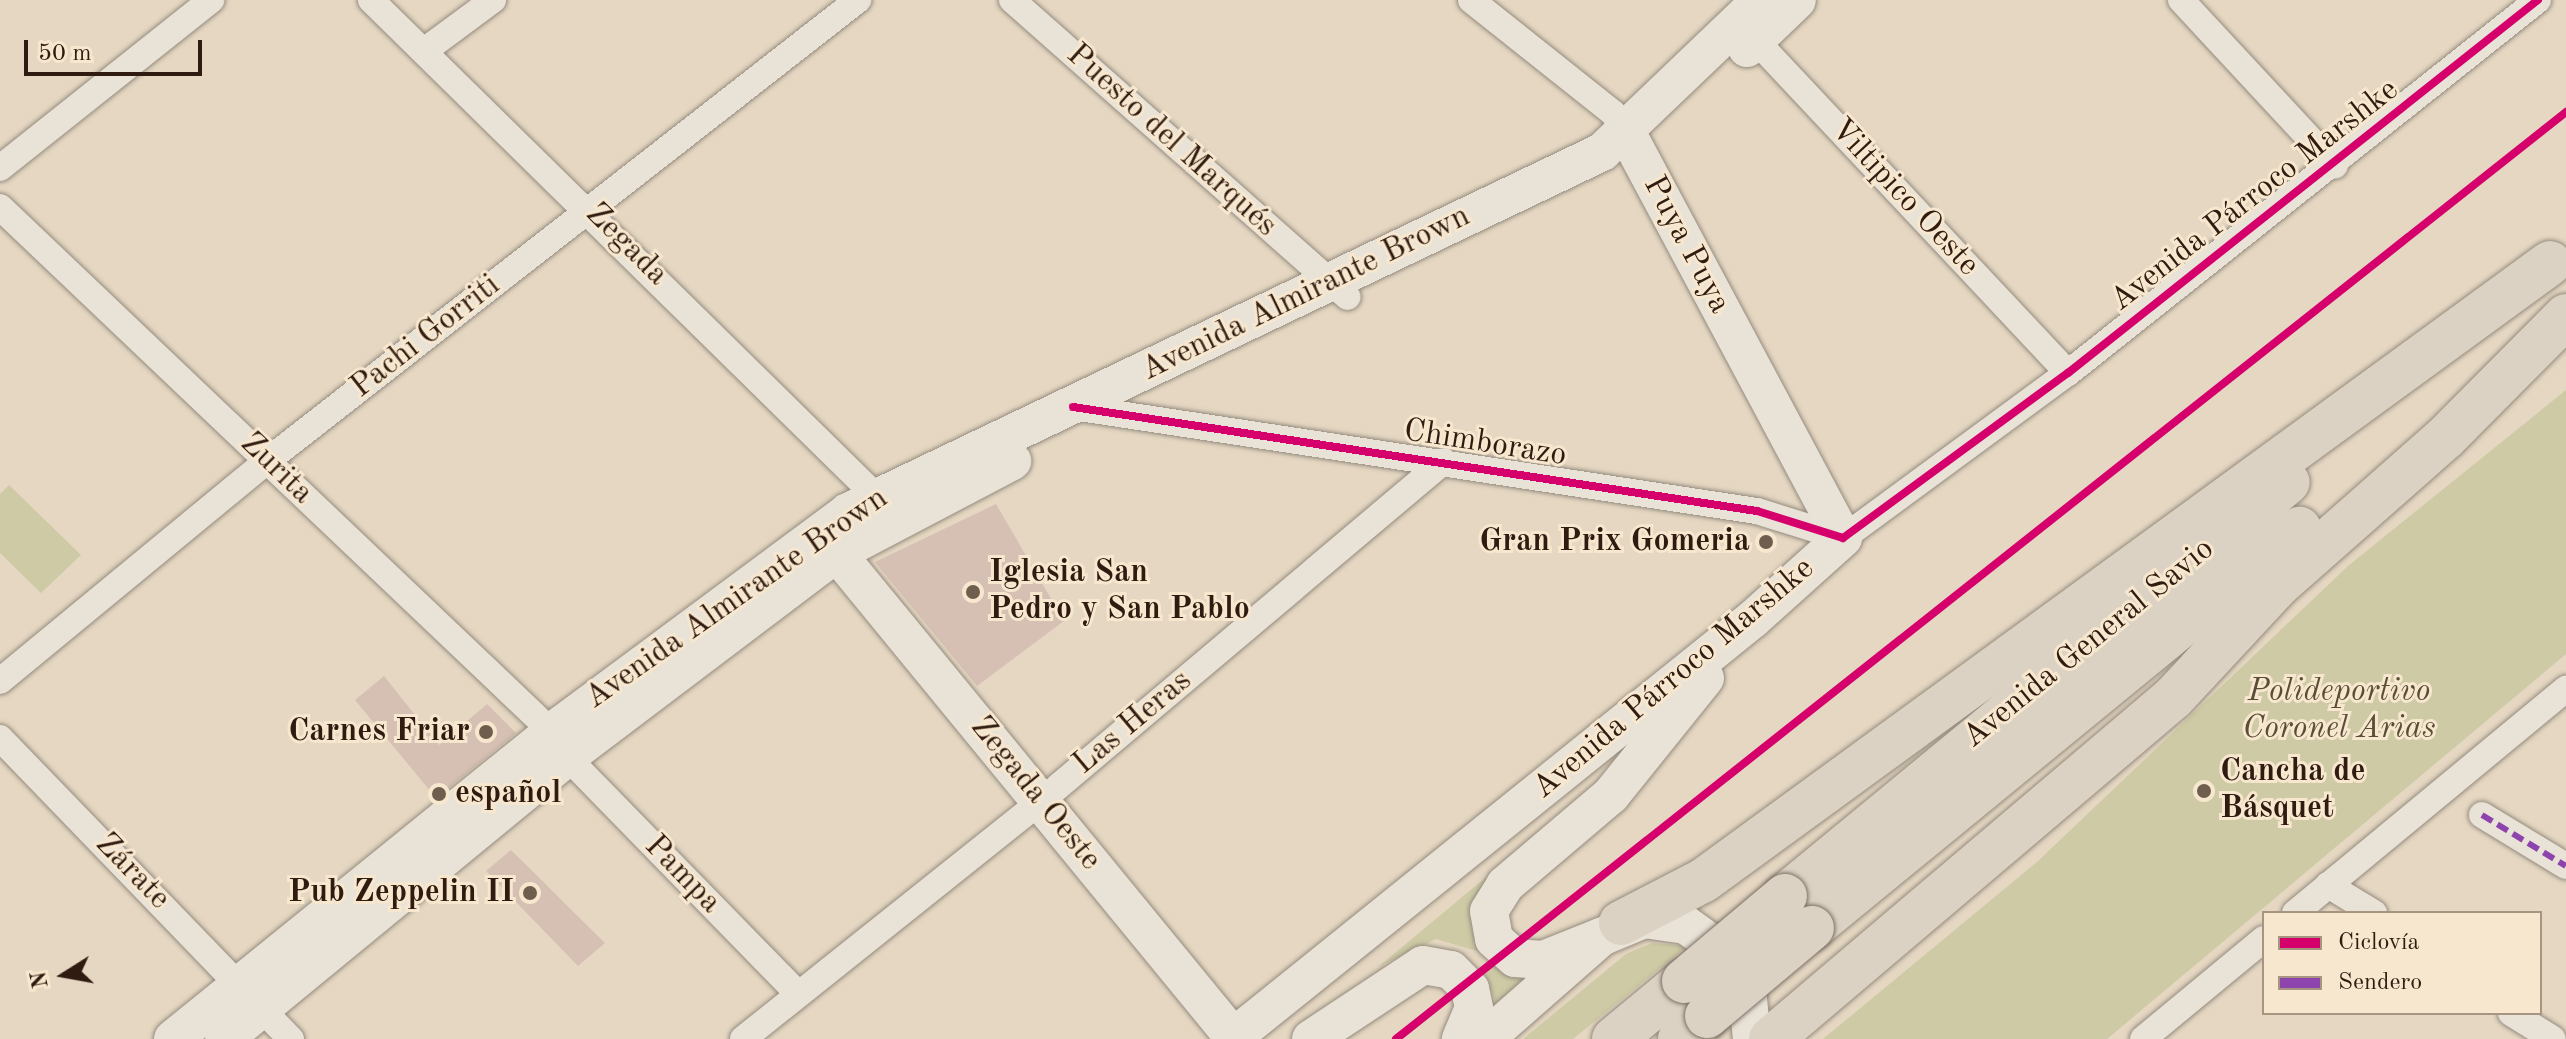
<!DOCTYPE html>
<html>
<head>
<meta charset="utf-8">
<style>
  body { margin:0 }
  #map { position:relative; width:2566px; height:1039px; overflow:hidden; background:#e5d7c2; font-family:"Old Standard TT",serif }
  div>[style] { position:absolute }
  .green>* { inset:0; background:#cdcaa5 }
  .building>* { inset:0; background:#d6c0b4 }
  .roads { filter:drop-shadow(0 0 2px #958b7e) drop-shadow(0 0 2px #958b7e) }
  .street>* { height:26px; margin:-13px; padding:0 13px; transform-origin:13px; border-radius:13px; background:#e9e2d7 }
  .secondary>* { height:38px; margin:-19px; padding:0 19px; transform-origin:19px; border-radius:19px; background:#e9e2d7 }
  .highway>* { height:44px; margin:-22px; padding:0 22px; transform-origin:22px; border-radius:22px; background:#dcd2c3 }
  .bridges { filter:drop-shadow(0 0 2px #7c7166) drop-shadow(0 0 2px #7c7166) }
  .highway-bridge>* { height:44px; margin:-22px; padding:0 22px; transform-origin:22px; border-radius:22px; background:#dcd2c3 }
  .quiet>* { height:6px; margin-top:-3px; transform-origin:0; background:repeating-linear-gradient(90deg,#8e44ad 0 12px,transparent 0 18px) }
  .cycleway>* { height:8px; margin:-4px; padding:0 4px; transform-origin:4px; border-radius:4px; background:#d6006c }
  .dots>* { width:22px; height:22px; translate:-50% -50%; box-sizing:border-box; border:4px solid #f7e7ce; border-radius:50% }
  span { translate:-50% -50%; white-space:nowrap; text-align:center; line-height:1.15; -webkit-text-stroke:6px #f7e7ce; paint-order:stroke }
  .street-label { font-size:32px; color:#301b10 }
  .poi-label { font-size:32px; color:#301b10; font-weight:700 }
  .right { translate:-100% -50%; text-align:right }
  .left { translate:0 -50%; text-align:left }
  .park-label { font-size:32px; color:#594d36; font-style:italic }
  .legend { position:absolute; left:2262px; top:911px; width:280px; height:104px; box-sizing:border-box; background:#f7e7ce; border:2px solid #a79582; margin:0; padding:10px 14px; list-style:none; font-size:24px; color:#301b10 }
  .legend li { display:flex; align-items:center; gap:16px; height:40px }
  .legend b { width:40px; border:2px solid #a79582 }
  .north { position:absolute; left:24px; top:935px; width:80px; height:80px; -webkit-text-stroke:6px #f7e7ce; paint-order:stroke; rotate:259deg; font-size:22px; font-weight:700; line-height:32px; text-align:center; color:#301b10 }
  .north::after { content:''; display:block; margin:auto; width:28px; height:36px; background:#301b10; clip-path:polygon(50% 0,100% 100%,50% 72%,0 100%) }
  .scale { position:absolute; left:24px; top:40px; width:178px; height:36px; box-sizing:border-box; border:4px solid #301b10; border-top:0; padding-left:10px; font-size:24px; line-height:28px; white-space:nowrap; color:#301b10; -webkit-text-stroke:6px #f7e7ce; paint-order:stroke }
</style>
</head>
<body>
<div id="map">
  <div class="green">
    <div style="clip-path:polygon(2566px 390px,2566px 654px,2107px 1039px,1823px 1039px,2037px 862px,2348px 566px)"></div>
    <div style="clip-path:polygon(9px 485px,81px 555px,41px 593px,0 553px,0 494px)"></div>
    <div style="clip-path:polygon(1532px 839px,1480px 952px,1436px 939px,1378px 967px)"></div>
    <div style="clip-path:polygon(1652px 943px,1687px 946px,1573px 1039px,1523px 1039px,1626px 954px)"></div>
    <div style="clip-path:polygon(1489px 961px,1527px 978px,1497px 1006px,1483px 967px)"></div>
  </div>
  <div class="building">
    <div style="clip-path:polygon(996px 504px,1064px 621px,977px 686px,875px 562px)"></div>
    <div style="clip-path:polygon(384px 676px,439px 745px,487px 704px,516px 733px,436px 798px,355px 700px)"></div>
    <div style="clip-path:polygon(511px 850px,605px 943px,578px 966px,486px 871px)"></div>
  </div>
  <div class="roads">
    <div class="street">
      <div style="left:371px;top:0;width:725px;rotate:44.5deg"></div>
      <div style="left:1012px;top:0;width:448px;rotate:41.5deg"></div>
      <div style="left:1471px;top:0;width:181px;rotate:38.5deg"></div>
      <div style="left:1613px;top:113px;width:23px;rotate:56deg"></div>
      <div style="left:2181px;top:0;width:226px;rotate:47.1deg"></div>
      <div style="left:1745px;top:29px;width:472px;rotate:46.8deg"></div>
      <div style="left:424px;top:51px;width:86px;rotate:-36.5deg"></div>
      <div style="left:0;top:168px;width:270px;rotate:-38.5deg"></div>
      <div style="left:0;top:207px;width:762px;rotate:43.56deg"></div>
      <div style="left:552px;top:732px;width:29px;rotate:59deg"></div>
      <div style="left:567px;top:757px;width:330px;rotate:45.7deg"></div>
      <div style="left:1073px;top:407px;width:692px;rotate:8.65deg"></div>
      <div style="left:1757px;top:511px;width:90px;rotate:17.4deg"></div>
      <div style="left:1843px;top:538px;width:279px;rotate:-36.3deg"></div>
      <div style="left:2068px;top:373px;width:600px;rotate:-38.44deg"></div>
      <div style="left:0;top:681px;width:346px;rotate:-39.5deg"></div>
      <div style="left:267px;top:461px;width:750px;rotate:-37.96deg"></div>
      <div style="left:0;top:738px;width:419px;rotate:46deg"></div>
      <div style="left:2482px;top:815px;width:98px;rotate:31.3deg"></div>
      <div style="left:2328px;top:885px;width:54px;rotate:31.3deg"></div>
      <div style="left:2295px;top:913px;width:352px;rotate:-39.6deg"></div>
      <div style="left:2511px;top:1013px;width:49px;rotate:31.8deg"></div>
      <div style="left:743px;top:1039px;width:381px;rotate:-38.6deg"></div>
      <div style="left:1041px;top:801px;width:527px;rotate:-40.15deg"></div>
      <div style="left:2143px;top:1039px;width:157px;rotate:-39.6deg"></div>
    </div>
    <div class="secondary">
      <div style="left:1747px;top:48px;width:69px;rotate:-43.8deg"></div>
      <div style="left:821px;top:534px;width:653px;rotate:50.66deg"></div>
      <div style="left:1601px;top:937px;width:62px;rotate:158.4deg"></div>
      <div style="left:1543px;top:960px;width:28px;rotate:-176deg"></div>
      <div style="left:1515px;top:958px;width:28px;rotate:-138deg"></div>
      <div style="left:1494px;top:939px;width:28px;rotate:-100deg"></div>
      <div style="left:1489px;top:911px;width:31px;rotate:-58deg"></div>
      <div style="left:1505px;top:885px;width:139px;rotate:-40.3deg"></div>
      <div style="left:1611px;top:795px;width:150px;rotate:-51.2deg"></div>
      <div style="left:173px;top:1039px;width:488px;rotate:-39deg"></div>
      <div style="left:552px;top:732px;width:369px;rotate:-36.6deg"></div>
      <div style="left:848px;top:512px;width:836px;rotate:-25.52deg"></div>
      <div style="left:1602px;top:152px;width:220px;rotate:-43.7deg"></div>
      <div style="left:224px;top:1039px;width:444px;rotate:-39.4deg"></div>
      <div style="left:567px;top:757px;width:338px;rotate:-37.1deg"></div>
      <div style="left:837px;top:553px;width:198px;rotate:-27.7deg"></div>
      <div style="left:1231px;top:1039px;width:670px;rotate:-38.82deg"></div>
      <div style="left:1753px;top:619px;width:121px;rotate:-42deg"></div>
      <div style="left:1843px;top:538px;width:460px;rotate:-118.1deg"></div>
      <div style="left:1311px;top:1039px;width:134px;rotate:-33.5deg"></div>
      <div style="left:1423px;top:965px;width:28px;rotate:10deg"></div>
      <div style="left:1451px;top:970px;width:27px;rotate:45deg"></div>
      <div style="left:1470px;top:989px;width:19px;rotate:78deg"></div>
      <div style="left:1474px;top:1008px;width:34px;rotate:113deg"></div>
      <div style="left:1485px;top:1039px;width:154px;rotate:-41.3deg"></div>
      <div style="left:1601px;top:937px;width:47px;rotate:-22.7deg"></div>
      <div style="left:1644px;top:919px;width:42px;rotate:8.1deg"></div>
      <div style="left:1686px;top:925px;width:36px;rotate:36deg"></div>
      <div style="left:1715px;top:946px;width:62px;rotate:58.1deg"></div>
      <div style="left:1748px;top:999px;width:40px;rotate:84.3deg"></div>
    </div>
    <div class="highway">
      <div style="left:1785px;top:896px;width:651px;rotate:-39.46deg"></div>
      <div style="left:1621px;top:923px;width:93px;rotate:-27.4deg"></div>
      <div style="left:1704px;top:880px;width:1047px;rotate:-36.1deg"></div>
      <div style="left:1812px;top:928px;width:630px;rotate:-39.33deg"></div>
      <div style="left:1614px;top:1039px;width:91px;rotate:-39.6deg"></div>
      <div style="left:1680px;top:1039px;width:35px;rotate:-40deg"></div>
      <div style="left:1771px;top:1039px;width:527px;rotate:-40.31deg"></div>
      <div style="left:2173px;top:698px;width:153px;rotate:-47.1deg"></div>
      <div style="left:2277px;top:586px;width:224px;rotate:-41.4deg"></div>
      <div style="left:2445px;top:438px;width:172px;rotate:-45.2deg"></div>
    </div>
  </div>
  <div class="bridges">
    <div class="highway-bridge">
      <div style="left:1684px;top:981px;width:132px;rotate:-40.1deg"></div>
      <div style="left:1707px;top:1016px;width:137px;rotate:-40deg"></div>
    </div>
  </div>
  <div class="quiet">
    <div style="left:2482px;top:815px;width:98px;rotate:31.3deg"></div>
  </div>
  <div class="cycleway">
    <div style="left:1073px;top:407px;width:692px;rotate:8.65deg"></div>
    <div style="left:1757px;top:511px;width:90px;rotate:17.4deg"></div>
    <div style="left:1843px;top:538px;width:279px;rotate:-36.3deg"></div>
    <div style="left:2068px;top:373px;width:600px;rotate:-38.44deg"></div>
    <div style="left:1396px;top:1039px;width:1493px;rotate:-38.39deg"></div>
  </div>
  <div class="dots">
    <div style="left:1766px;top:542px;background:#6f5d4e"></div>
    <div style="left:973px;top:592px;background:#6f5d4e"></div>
    <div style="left:486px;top:732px;background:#6f5d4e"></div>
    <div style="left:2204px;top:791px;background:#6f5d4e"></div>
    <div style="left:439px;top:794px;background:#6f5d4e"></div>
    <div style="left:530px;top:893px;background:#6f5d4e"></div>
  </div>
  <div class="street-label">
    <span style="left:1171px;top:141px;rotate:42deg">Puesto del Marqués</span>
    <span style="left:2255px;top:196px;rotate:-38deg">Avenida Párroco Marshke</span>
    <span style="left:1904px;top:198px;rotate:47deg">Viltipico Oeste</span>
    <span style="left:626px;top:245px;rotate:45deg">Zegada</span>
    <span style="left:1686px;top:245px;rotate:62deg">Puya Puya</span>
    <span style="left:1306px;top:294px;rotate:-26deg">Avenida Almirante Brown</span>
    <span style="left:426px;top:337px;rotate:-38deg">Pachi Gorriti</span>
    <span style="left:1485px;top:444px;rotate:9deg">Chimborazo</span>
    <span style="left:276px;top:469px;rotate:44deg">Zurita</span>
    <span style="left:737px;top:599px;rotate:-35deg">Avenida Almirante Brown</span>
    <span style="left:2089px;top:644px;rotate:-39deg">Avenida General Savio</span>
    <span style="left:1674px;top:679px;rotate:-40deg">Avenida Párroco Marshke</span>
    <span style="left:1133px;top:723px;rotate:-40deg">Las Heras</span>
    <span style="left:1035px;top:794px;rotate:51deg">Zegada Oeste</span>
    <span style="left:132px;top:872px;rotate:46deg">Zárate</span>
    <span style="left:682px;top:875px;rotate:46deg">Pampa</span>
  </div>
  <div class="poi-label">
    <span class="right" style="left:1750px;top:542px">Gran Prix Gomeria</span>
    <span class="left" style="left:989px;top:592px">Iglesia San<br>Pedro y San Pablo</span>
    <span class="right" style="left:470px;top:732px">Carnes Friar</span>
    <span class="left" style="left:2220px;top:791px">Cancha de<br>Básquet</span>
    <span class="left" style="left:455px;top:794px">español</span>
    <span class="right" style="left:514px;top:893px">Pub Zeppelin II</span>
  </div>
  <div class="park-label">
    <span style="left:2339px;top:711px">Polideportivo<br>Coronel Arias</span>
  </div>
  <ul class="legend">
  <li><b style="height:10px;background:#d6006c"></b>Ciclovía</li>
  <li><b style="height:10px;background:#8e44ad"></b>Sendero</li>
  </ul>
  <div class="north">N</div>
  <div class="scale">50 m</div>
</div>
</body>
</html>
